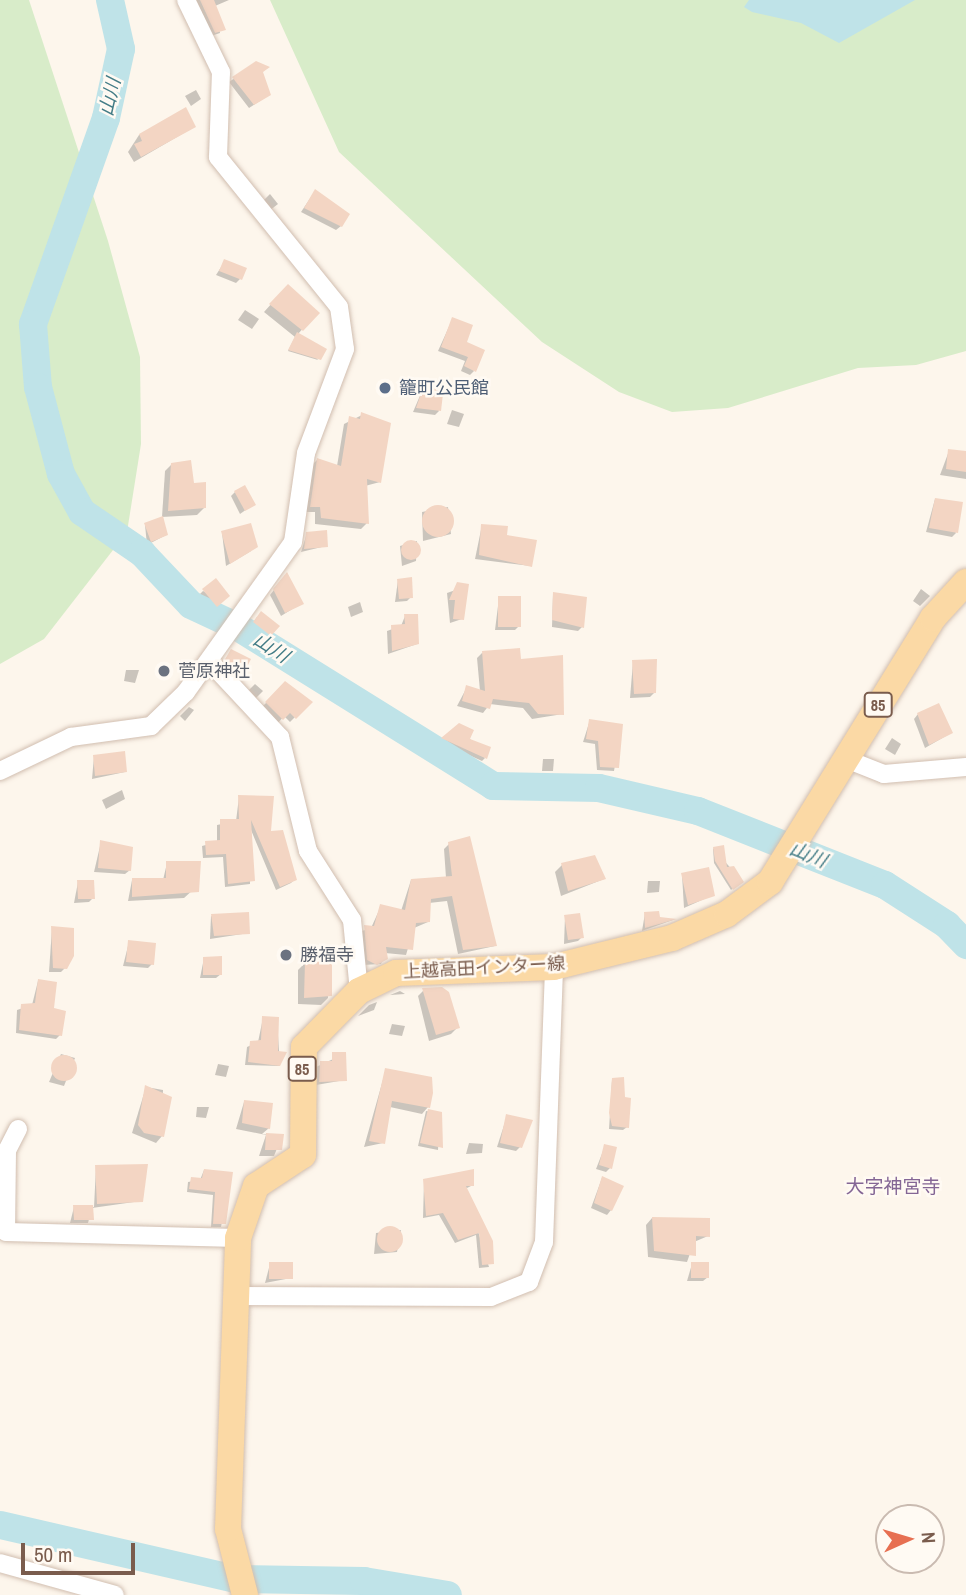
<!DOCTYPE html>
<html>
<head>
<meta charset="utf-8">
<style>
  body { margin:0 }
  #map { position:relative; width:966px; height:1595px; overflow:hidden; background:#fdf6ec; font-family:"Archivo Narrow","Noto Sans JP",sans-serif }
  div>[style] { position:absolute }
  .green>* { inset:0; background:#d8ecc9 }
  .water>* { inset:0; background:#bfe3e8 }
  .shadow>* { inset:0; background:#0003 }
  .river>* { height:28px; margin:-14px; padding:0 14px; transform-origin:14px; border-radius:14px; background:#bfe3e8 }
  .building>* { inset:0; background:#f3d5c3 }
  .round { border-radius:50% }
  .roads { filter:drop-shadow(0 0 2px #d1beb0) drop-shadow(0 0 2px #d1beb0) }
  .minor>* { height:18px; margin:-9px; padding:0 9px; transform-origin:9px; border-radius:9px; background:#fff }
  .primary>* { height:26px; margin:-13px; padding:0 13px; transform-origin:13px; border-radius:13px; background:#fbd9a5 }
  .dots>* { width:19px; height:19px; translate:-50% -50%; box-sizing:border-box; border:4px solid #fffaf3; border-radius:50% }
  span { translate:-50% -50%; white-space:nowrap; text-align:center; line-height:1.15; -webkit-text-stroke:5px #fffaf3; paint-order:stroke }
  .shield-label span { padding:2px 5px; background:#fffaf3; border:2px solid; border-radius:5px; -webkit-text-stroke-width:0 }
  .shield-label { font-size:16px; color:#7a5c4d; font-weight:700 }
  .service-label { font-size:18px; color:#4e5e75 }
  .left { translate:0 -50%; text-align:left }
  .worship-label { font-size:18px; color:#5b616d }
  .street-label { font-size:18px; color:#7a5c4d }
  .water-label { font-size:19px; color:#437c86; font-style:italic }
  .neighbourhood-label { font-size:19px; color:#846695 }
  .north { position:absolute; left:875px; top:1504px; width:70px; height:70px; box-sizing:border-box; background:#fffaf3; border:2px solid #cabbb1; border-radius:50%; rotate:86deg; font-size:19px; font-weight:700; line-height:28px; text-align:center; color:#7a5c4d }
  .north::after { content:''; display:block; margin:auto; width:24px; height:32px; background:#e76f51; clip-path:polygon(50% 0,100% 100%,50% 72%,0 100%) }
  .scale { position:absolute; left:21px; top:1543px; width:114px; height:32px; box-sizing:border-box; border:4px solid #7a5c4d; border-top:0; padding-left:9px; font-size:21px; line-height:24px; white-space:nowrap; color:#7a5c4d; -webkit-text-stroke:5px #fffaf3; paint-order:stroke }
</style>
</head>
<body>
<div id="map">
  <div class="green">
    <div style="clip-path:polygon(0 0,29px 0,108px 241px,140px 357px,141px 444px,127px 532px,44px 639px,0 664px)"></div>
    <div style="clip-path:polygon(270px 0,966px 0,966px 351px,916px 365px,858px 368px,728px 408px,672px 412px,619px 392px,542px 342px,339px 152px)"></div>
  </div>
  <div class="water">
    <div style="clip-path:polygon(749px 0,915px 0,839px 43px,801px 23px,752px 12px,744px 7px)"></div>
  </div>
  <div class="shadow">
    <div style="clip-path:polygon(195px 0,229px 0,215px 6px,220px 33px,211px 36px)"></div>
    <div style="clip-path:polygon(257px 63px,268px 67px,261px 73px,269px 95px,249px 108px,229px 82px)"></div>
    <div style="clip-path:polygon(196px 90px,201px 99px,191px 106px,185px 96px)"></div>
    <div style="clip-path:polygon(185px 109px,194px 127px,134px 162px,128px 152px,139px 135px)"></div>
    <div style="clip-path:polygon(315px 191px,341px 226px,336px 230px,301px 212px)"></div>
    <div style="clip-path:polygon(270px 194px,278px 204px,269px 211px,262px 202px)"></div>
    <div style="clip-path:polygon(225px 261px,240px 279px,236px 283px,216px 275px)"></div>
    <div style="clip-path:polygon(281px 293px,317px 313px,298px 334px,318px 360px,288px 351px,295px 337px,264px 312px)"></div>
    <div style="clip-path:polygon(245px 310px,259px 319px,252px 329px,238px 320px)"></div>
    <div style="clip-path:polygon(452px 320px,474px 371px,470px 375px,461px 371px,465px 361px,438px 351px)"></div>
    <div style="clip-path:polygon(425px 384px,439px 411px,435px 415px,413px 412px)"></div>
    <div style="clip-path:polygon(452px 410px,464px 414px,459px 427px,447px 424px)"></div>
    <div style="clip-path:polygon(362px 415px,380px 482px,365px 486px,367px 523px,361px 529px,315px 524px,315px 512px,305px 512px,312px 465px,317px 460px,337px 466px,344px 424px)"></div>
    <div style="clip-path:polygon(949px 451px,966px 453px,966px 479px,940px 475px)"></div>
    <div style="clip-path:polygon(172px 464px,204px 508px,197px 515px,162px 517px,165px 471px)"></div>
    <div style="clip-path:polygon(235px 492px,254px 504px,240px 514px,231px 496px)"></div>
    <div style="clip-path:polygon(935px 499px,956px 533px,952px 537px,926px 532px)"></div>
    <div style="clip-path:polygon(448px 507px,451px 534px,423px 541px,422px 512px)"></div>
    <div style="clip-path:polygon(145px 525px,166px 535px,147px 545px)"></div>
    <div style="clip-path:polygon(482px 525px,505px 536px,531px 566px,475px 559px)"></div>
    <div style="clip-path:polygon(222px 533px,251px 551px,226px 566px)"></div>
    <div style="clip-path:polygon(307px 533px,326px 546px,301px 552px)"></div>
    <div style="clip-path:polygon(417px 541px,416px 561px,402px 566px,400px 546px)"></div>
    <div style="clip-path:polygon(283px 578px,302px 603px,281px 616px,270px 595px)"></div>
    <div style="clip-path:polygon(398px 580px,411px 597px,407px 601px,395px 602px)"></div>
    <div style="clip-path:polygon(467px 586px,462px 619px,450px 623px,447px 593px)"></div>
    <div style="clip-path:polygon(921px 589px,930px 596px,920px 606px,913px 601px)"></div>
    <div style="clip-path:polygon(203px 591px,224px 600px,212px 610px,199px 595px)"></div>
    <div style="clip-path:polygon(553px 594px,582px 627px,578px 631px,552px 627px)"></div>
    <div style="clip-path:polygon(499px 598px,519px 626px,515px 630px,495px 630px)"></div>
    <div style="clip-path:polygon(360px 602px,363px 612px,351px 617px,348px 607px)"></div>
    <div style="clip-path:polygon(405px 616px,417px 644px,388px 654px,387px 631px,401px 626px)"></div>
    <div style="clip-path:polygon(257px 617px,277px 626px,266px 639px,250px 627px)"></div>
    <div style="clip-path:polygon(231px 651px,241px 675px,237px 678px,221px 666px)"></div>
    <div style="clip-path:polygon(482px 653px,519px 661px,563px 714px,532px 719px,523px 708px,490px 704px,483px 713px,457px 706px,467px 687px,480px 691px,477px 658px)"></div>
    <div style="clip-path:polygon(633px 662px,655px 692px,650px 697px,630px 698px)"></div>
    <div style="clip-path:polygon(126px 670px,139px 670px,135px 683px,124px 681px)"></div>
    <div style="clip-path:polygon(255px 684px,263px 691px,256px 698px,249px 690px)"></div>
    <div style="clip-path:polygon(285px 684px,310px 702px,290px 722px,284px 716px,278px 723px,262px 707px)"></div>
    <div style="clip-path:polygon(189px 707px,194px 710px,185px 721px,180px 716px)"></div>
    <div style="clip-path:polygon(918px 714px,951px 733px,925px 748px,914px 719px)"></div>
    <div style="clip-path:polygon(590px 720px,622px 726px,614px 771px,597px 770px,595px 744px,583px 742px)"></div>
    <div style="clip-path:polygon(459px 725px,485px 758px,482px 761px,440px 742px)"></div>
    <div style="clip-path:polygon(892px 738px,901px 744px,895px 755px,885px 749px)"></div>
    <div style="clip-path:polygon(94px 757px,125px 772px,92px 779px)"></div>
    <div style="clip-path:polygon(554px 759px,553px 771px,542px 771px,543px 759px)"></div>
    <div style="clip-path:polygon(122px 790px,125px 799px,106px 809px,102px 800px)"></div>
    <div style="clip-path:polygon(239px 797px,269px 833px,295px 879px,291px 883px,276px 890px,251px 830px,250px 884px,225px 887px,223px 857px,203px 858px,202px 846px,217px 842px,217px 825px,236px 821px)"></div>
    <div style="clip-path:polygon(101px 842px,130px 870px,125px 874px,94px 872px)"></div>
    <div style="clip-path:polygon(449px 844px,495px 946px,458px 954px,447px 901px,429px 903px,428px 922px,414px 928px,406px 955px,385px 953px,381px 964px,363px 965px,359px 932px,371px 928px,381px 906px,401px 911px,411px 880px,446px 878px,444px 849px)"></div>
    <div style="clip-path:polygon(713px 848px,742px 881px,731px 890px,714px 863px)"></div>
    <div style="clip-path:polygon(167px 863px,194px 889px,184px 898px,128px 901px,132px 880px,163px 880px)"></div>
    <div style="clip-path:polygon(562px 865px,604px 879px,561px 896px,555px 872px)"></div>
    <div style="clip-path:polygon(682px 875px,713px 895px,684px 908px)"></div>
    <div style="clip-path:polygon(660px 881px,659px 892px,647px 893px,648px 881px)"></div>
    <div style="clip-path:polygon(78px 882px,93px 898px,89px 902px,74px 903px)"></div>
    <div style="clip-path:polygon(645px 913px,658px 919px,673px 920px,642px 931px)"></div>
    <div style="clip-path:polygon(211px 916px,249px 933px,210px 939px)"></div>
    <div style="clip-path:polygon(565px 917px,582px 937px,578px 941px,564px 944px)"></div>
    <div style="clip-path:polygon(52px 928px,65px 968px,61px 972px,49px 972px)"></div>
    <div style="clip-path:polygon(129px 942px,152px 964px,148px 968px,123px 966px)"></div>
    <div style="clip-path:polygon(204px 958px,221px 974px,216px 978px,200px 978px)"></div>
    <div style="clip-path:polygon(330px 962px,328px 998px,321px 1005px,298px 1004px,298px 970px,305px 963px)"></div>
    <div style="clip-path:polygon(38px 981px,60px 1035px,56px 1039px,16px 1033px,17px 1010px,32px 1005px)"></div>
    <div style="clip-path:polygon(424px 990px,458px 1027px,451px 1034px,429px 1041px,418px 996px)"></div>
    <div style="clip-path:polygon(400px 991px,405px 994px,390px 995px)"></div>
    <div style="clip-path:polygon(377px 1002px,374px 1010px,358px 1016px,369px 1005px)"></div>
    <div style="clip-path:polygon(263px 1018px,277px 1019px,280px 1066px,245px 1065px,247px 1047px,258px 1042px)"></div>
    <div style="clip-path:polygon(392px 1024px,405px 1026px,402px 1036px,389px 1034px)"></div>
    <div style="clip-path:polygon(61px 1054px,75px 1058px,64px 1086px,49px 1082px)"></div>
    <div style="clip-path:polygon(344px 1054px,345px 1080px,316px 1085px,316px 1067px)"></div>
    <div style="clip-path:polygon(218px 1064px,229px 1066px,226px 1077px,215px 1075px)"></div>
    <div style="clip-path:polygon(386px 1069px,428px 1107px,422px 1114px,390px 1107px,383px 1143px,364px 1147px)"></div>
    <div style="clip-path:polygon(612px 1080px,627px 1127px,623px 1130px,609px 1129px)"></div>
    <div style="clip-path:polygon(146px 1087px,163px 1090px,162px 1136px,156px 1143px,132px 1133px)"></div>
    <div style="clip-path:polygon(244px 1102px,269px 1128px,262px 1134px,282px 1136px,274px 1156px,259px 1156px,266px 1135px,236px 1129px)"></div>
    <div style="clip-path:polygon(197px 1107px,209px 1107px,206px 1118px,196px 1117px)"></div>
    <div style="clip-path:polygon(426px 1111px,440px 1113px,438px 1150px,418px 1146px)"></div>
    <div style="clip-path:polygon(507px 1116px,520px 1147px,516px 1151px,497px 1147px)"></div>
    <div style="clip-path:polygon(469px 1143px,483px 1144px,482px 1153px,466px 1154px)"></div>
    <div style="clip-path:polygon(605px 1146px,610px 1168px,606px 1172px,596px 1169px)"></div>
    <div style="clip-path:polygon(96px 1167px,141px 1201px,92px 1208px,88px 1223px,70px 1223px,74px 1207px,94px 1207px)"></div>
    <div style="clip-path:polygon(204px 1170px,231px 1174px,221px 1227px,211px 1227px,213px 1195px,187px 1192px,188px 1182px,200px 1180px)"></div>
    <div style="clip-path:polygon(602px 1178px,611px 1210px,607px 1215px,591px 1208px)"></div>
    <div style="clip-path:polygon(424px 1181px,473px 1185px,465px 1189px,489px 1267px,479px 1268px,476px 1235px,455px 1243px,439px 1215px,423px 1218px)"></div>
    <div style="clip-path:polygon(652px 1218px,708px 1236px,694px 1242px,687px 1262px,648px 1257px,646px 1225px)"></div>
    <div style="clip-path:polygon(401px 1230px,397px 1252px,374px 1254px,376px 1233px)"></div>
    <div style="clip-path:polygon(270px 1264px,291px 1278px,265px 1283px)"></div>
    <div style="clip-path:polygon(692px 1264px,708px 1277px,703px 1281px,687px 1281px)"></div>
  </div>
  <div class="river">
    <div style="left:110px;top:0;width:50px;rotate:77.3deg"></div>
    <div style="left:121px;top:49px;width:71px;rotate:102.3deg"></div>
    <div style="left:106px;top:118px;width:219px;rotate:109.5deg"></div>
    <div style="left:33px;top:324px;width:63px;rotate:85.5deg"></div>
    <div style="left:38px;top:387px;width:90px;rotate:75.2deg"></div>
    <div style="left:61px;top:474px;width:43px;rotate:61.1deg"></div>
    <div style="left:82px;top:512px;width:73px;rotate:34.3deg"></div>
    <div style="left:142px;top:553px;width:71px;rotate:46.7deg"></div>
    <div style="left:191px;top:605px;width:52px;rotate:25.1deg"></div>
    <div style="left:238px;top:627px;width:301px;rotate:31.9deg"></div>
    <div style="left:493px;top:786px;width:106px;rotate:1.1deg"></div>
    <div style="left:599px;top:788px;width:102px;rotate:13.1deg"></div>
    <div style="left:698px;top:811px;width:201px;rotate:21.6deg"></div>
    <div style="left:885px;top:885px;width:74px;rotate:32.8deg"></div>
    <div style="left:947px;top:925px;width:28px;rotate:46deg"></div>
    <div style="left:0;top:1525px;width:241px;rotate:12.9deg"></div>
    <div style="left:235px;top:1579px;width:129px;rotate:0.9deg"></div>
    <div style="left:364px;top:1581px;width:85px;rotate:9.5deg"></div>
  </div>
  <div class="building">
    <div style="clip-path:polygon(200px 0,214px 0,226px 30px,215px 33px)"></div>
    <div style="clip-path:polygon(256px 61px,270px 67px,263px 72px,271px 95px,254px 105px,232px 77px)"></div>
    <div style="clip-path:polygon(186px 107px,196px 127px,141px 157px,134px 144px,142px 141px,139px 134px)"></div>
    <div style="clip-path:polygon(315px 189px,350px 214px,342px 227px,304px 208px)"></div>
    <div style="clip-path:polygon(224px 259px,247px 268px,242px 280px,219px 271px)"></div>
    <div style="clip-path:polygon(288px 284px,320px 313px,303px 331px,269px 304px)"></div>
    <div style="clip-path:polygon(452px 317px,473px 325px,467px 342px,485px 350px,476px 372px,464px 366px,468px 357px,441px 347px)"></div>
    <div style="clip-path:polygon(297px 332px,327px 349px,321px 360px,288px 350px)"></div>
    <div style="clip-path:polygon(425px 382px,444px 385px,441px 411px,416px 408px)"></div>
    <div style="clip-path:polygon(361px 412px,391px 423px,381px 483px,367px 479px,369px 524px,321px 518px,320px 507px,310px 507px,317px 458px,341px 466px,349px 416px,360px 419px)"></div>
    <div style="clip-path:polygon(948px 449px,966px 451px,966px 472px,946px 469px)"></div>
    <div style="clip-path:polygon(191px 460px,194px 483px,206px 482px,206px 508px,168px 511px,171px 463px)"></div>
    <div style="clip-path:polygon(245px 485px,256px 505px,245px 511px,234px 491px)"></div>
    <div style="clip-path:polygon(935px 498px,963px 502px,958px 533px,929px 528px)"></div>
    <div class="round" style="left:422px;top:505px;width:32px;height:32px"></div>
    <div style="clip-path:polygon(163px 516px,168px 535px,151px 542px,144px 523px)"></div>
    <div style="clip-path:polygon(251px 523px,258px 547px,230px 564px,221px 531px)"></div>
    <div style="clip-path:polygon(481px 524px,508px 526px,507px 535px,537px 540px,532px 567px,479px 555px)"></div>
    <div style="clip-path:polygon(327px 530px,328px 547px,304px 549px,306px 532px)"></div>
    <div class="round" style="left:401px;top:540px;width:20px;height:20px"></div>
    <div style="clip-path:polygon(287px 572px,304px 604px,285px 613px,273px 589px)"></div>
    <div style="clip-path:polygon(412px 577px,413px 598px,399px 599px,397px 579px)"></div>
    <div style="clip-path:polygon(216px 578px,230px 596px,217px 607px,202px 589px)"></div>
    <div style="clip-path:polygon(457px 582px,469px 584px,464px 620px,453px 619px,455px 600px,449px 600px)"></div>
    <div style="clip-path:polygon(553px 592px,587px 597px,584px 628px,552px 620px)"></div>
    <div style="clip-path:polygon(498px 596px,521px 596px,521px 627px,498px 627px)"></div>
    <div style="clip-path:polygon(261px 611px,280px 626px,271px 636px,253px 622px)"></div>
    <div style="clip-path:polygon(404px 614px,418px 614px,419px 644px,392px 651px,391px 625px,405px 624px)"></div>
    <div style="clip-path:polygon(520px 648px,521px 659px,563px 655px,564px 715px,538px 714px,529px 703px,493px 699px,490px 709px,462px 701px,466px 685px,485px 691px,482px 651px)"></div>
    <div style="clip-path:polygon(231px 649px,251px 659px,242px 676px,224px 661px)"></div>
    <div style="clip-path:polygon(657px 659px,656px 693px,634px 694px,632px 660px)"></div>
    <div style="clip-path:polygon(285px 681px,313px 702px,296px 719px,290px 713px,283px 720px,265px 702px)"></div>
    <div style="clip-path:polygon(939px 703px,953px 733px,929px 745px,917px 713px)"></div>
    <div style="clip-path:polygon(589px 719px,623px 724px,619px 768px,600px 767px,598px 741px,586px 739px)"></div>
    <div style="clip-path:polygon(459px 723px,474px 730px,470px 739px,491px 747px,487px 759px,441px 738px)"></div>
    <div style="clip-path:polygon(125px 751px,127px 772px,95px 776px,93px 755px)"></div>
    <div style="clip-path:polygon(238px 795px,274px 796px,271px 831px,283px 830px,297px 880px,280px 887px,251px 820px,255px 881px,228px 884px,226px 854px,206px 855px,205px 841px,220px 840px,220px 819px,239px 819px)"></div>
    <div style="clip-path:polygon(470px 836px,497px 946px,463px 950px,452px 896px,431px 899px,430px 922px,416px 923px,413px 950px,386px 947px,388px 959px,377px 965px,367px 960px,364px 925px,374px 926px,380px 904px,405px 910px,411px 879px,452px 876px,448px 842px)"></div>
    <div style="clip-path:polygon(100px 840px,133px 847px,131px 871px,98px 868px)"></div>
    <div style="clip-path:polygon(724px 845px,727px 867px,734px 866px,744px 882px,733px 890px,715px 861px,713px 847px)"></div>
    <div style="clip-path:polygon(595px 855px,606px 879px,568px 891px,561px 863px)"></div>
    <div style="clip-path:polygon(166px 861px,201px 861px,199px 892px,132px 897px,132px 878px,166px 878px)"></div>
    <div style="clip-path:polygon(709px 867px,715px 896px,688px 905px,681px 873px)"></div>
    <div style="clip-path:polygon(77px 880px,94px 880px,95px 899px,78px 899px)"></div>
    <div style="clip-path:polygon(659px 911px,660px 917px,677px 919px,645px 928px,644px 912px)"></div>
    <div style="clip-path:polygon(249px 912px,250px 934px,214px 936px,211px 914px)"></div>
    <div style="clip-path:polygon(580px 913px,584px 938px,568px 940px,564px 915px)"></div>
    <div style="clip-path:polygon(51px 926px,74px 928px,74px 956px,67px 969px,53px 968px)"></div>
    <div style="clip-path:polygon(128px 940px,156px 943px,154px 965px,126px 962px)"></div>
    <div style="clip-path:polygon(222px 956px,222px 975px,203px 975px,203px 957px)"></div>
    <div style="clip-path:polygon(332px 961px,332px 996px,304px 998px,305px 962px)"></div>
    <div style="clip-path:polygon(38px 979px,57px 982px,54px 1008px,66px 1011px,62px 1036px,19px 1030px,21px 1004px,35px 1003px)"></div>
    <div style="clip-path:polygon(442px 987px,449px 992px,460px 1028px,436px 1035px,422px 988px)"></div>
    <div style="clip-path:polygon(262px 1016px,279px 1017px,278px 1051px,287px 1052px,280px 1066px,248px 1062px,250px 1041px,261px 1040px)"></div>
    <div style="clip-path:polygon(332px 1052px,346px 1052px,347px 1081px,319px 1082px,320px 1061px,332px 1061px)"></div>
    <div class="round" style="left:51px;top:1055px;width:26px;height:26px"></div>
    <div style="clip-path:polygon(385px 1068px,432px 1077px,433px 1093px,430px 1108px,392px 1101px,385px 1144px,369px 1141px)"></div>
    <div style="clip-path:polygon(624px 1077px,625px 1097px,631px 1098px,629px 1128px,612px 1126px,609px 1113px,612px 1078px)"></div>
    <div style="clip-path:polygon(145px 1085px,172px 1097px,164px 1137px,144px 1133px,138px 1125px)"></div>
    <div style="clip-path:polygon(244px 1100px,273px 1103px,270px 1129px,242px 1123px)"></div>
    <div style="clip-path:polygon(428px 1109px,442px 1112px,443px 1148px,420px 1143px)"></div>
    <div style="clip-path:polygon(506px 1114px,533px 1120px,522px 1148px,500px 1143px)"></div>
    <div style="clip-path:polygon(266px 1133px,284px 1134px,282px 1150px,265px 1150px)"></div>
    <div style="clip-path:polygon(604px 1144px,617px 1147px,612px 1169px,599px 1165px)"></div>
    <div style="clip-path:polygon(148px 1164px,143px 1202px,97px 1204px,95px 1165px)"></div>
    <div style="clip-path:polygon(204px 1169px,233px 1172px,226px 1224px,213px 1224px,215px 1192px,189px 1189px,191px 1177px,202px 1178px)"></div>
    <div style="clip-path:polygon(474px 1169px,474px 1186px,466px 1186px,493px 1241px,494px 1264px,482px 1265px,479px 1233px,458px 1240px,443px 1213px,426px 1216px,423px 1179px)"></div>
    <div style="clip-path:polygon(602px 1176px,624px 1186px,612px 1211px,594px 1203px)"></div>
    <div style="clip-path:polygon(73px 1205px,93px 1205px,94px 1220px,74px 1220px)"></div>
    <div style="clip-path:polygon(652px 1217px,710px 1218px,710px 1237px,696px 1236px,696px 1256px,654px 1251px)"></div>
    <div class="round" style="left:377px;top:1226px;width:26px;height:26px"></div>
    <div style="clip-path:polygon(269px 1262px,293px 1262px,293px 1279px,269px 1279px)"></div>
    <div style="clip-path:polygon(691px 1262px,709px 1262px,709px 1278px,691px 1278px)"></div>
  </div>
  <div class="roads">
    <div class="minor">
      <div style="left:210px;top:662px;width:103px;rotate:47deg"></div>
      <div style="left:280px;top:737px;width:117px;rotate:76.2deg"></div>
      <div style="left:308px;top:851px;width:82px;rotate:57.5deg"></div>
      <div style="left:352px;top:920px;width:71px;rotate:84.4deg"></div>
      <div style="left:846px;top:759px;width:41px;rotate:21.5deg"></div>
      <div style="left:884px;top:774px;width:82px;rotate:-4.9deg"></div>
      <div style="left:0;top:771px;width:79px;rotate:-25.6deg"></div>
      <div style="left:71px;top:737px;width:81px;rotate:-7.8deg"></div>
      <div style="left:151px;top:726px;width:49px;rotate:-44.2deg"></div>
      <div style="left:186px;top:692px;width:184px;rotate:-54.5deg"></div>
      <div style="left:293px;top:542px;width:90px;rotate:-81.7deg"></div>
      <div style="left:306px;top:453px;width:111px;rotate:-69.4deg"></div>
      <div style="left:345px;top:349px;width:42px;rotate:-98.1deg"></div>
      <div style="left:339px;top:307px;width:193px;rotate:-128.9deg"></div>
      <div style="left:218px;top:157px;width:85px;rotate:-88deg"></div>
      <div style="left:221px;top:72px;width:80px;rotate:-115.9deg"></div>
      <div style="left:18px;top:1129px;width:25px;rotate:117deg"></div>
      <div style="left:7px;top:1151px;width:81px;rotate:90.7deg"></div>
      <div style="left:6px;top:1232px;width:232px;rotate:1.5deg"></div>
      <div style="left:237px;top:1296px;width:254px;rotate:0.2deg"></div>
      <div style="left:491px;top:1297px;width:41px;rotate:-21.5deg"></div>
      <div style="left:529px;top:1282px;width:43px;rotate:-69.4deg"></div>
      <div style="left:544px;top:1242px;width:275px;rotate:-87.9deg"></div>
      <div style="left:0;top:1563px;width:119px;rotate:15.5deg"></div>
    </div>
    <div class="primary">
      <div style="left:245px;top:1595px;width:68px;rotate:-104.4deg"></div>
      <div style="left:228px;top:1529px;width:291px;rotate:-88deg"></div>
      <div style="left:238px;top:1238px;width:55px;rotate:-70.9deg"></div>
      <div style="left:256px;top:1186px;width:56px;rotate:-33.4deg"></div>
      <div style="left:303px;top:1155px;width:108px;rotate:-89.5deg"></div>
      <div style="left:304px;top:1047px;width:78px;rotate:-45.5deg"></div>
      <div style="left:359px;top:991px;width:41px;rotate:-25.9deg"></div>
      <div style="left:396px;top:973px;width:158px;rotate:-2.2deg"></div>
      <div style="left:554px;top:967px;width:122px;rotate:-13.8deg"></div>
      <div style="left:672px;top:938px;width:60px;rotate:-23.6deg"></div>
      <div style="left:727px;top:914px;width:54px;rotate:-36.7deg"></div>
      <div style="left:770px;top:882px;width:310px;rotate:-58.3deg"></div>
      <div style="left:933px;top:618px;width:49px;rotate:-47.5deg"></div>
    </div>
  </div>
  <div class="dots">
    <div style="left:385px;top:388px;background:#5c6f8a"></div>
    <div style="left:164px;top:671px;background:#6b7280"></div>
    <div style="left:286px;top:955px;background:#6b7280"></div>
  </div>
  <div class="shield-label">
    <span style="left:878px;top:705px">85</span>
    <span style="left:302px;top:1069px">85</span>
  </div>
  <div class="service-label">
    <span class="left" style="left:399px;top:388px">籠町公民館</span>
  </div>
  <div class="worship-label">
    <span class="left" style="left:178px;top:671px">菅原神社</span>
    <span class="left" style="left:300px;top:955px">勝福寺</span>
  </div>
  <div class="street-label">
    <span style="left:484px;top:968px;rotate:-3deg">上越高田インター線</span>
  </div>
  <div class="water-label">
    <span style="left:110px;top:97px;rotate:-77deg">山川</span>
    <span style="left:271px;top:648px;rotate:32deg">山川</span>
    <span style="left:808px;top:855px;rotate:22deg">山川</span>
  </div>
  <div class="neighbourhood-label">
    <span style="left:893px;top:1187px">大字神宮寺</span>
  </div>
  <div class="north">N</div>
  <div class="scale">50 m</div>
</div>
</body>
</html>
